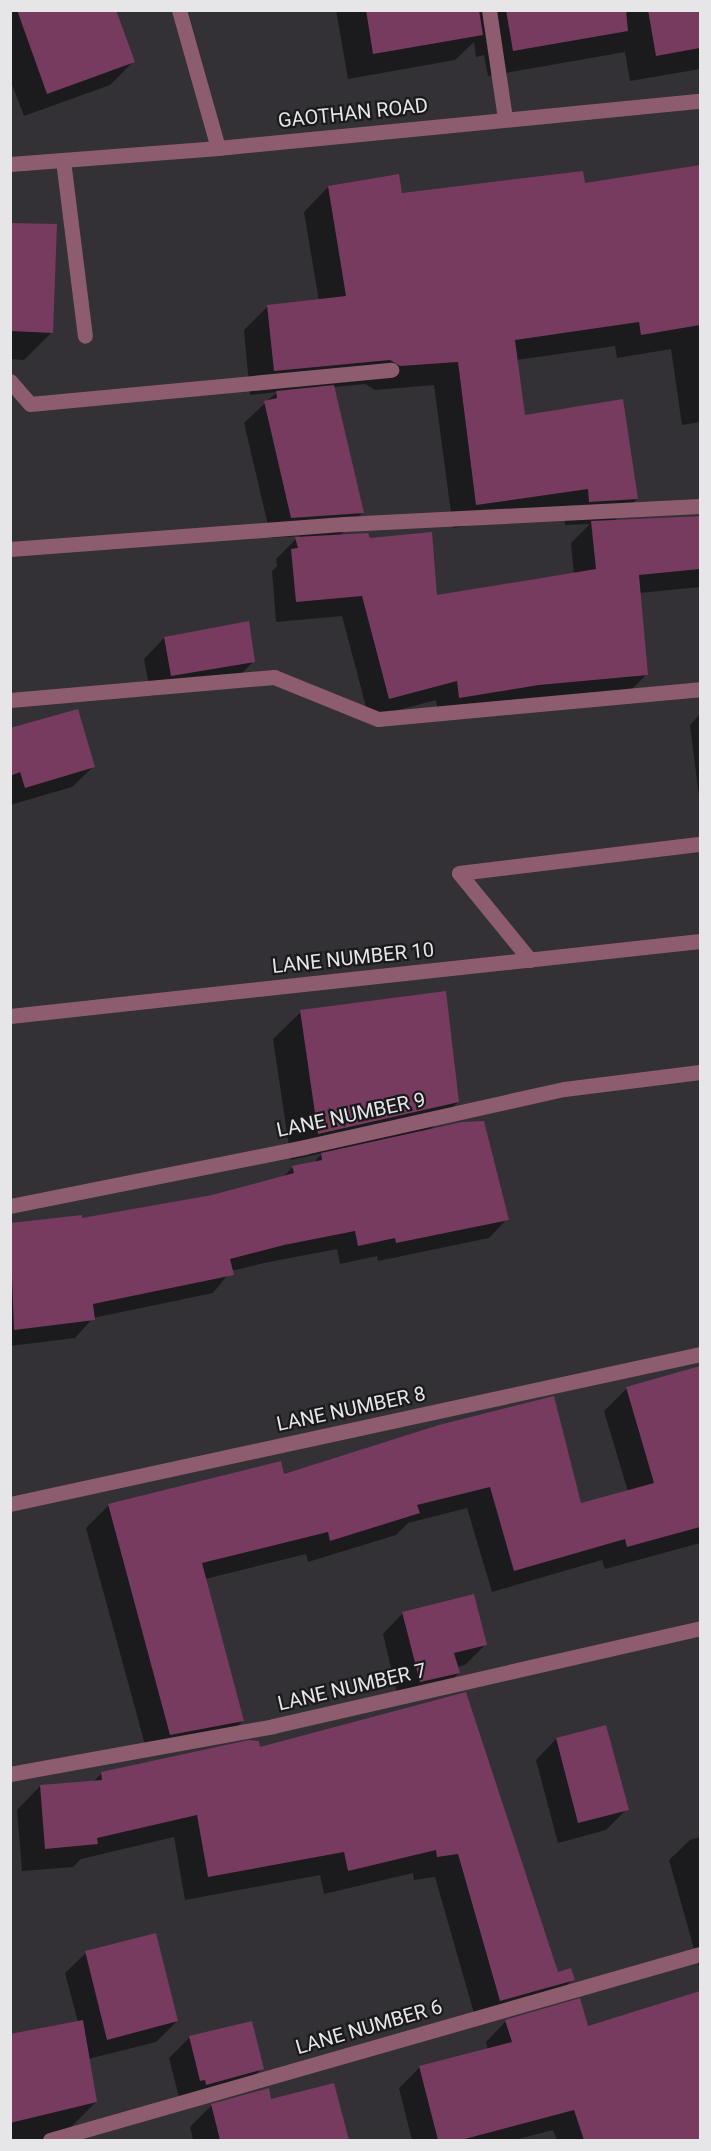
<!DOCTYPE html>
<html>
<head>
<meta charset="utf-8">
<style>
  body { margin:0 }
  #map { position:relative; width:711px; height:2151px; overflow:hidden; background:#333136; font-family:Roboto,sans-serif }
  div>[style] { position:absolute }
  .shadow>* { inset:0; background:#0007 }
  .building>* { inset:0; background:#763b5e }
  .minor>* { height:15px; margin:-7.5px; padding:0 7.5px; transform-origin:7.5px; border-radius:7.5px; background:#8e5c6f }
  span { translate:-50% -50%; white-space:nowrap; text-align:center; line-height:1.15; -webkit-text-stroke:4.5px #1a1a1c; paint-order:stroke }
  .street-label { font-size:20px; color:#e6e5e8 }
  .frame { position:absolute; inset:0; border:12px solid #e6e5e8; pointer-events:none }
</style>
</head>
<body>
<div id="map">
  <div class="shadow">
    <div style="clip-path:polygon(10px 10px,114px 10px,133px 62px,110px 85px,24px 116px,10px 79px)"></div>
    <div style="clip-path:polygon(336px 10px,700px 10px,700px 69px,630px 81px,625px 52px,488px 76px,484px 55px,476px 57px,474px 42px,455px 60px,348px 79px)"></div>
    <div style="clip-path:polygon(evenodd,700px 167px,700px 422px,682px 425px,671px 349px,617px 358px,615px 346px,516px 360px,524px 416px,637px 499px,614px 521px,700px 516px,700px 587px,639px 593px,646px 675px,626px 695px,439px 717px,436px 700px,369px 718px,342px 616px,276px 622px,272px 571px,277px 566px,276px 559px,299px 536px,271px 538px,244px 423px,277px 392px,250px 395px,244px 330px,268px 306px,319px 301px,304px 212px,328px 187px,401px 195px,583px 185px,700px 167px,365px 384px,375px 390px,434px 385px,453px 528px,564px 512px,565px 525px,590px 524px,571px 543px,574px 574px,436px 597px,368px 540px,339px 536px,362px 513px,333px 387px,365px 384px)"></div>
    <div style="clip-path:polygon(10px 224px,52px 332px,24px 360px,10px 359px)"></div>
    <div style="clip-path:polygon(164px 638px,254px 661px,233px 682px,151px 696px,144px 659px)"></div>
    <div style="clip-path:polygon(700px 714px,700px 804px,690px 725px)"></div>
    <div style="clip-path:polygon(10px 729px,93px 767px,72px 787px,10px 805px)"></div>
    <div style="clip-path:polygon(301px 1012px,458px 1102px,429px 1131px,507px 1219px,489px 1238px,378px 1261px,377px 1256px,340px 1264px,337px 1249px,264px 1263px,231px 1271px,213px 1293px,93px 1318px,75px 1338px,10px 1346px,10px 1225px,81px 1220px,213px 1196px,282px 1178px,293px 1167px,313px 1163px,323px 1153px,291px 1160px,273px 1039px)"></div>
    <div style="clip-path:polygon(696px 1369px,700px 1385px,700px 1543px,605px 1569px,602px 1560px,492px 1592px,467px 1508px,408px 1523px,396px 1535px,308px 1562px,306px 1554px,205px 1579px,243px 1721px,220px 1743px,148px 1756px,86px 1528px,109px 1505px,283px 1476px,439px 1426px,580px 1505px,628px 1492px,604px 1411px,627px 1388px)"></div>
    <div style="clip-path:polygon(403px 1613px,485px 1645px,465px 1665px,457px 1667px,459px 1673px,438px 1693px,399px 1702px,383px 1634px)"></div>
    <div style="clip-path:polygon(465px 1693px,557px 1974px,573px 1979px,549px 2003px,477px 2024px,435px 1877px,414px 1880px,413px 1873px,324px 1894px,320px 1875px,185px 1900px,174px 1837px,81px 1859px,73px 1867px,22px 1871px,17px 1810px,40px 1786px,93px 1782px,101px 1774px,258px 1749px)"></div>
    <div style="clip-path:polygon(605px 1727px,627px 1809px,606px 1830px,558px 1843px,536px 1760px,556px 1739px)"></div>
    <div style="clip-path:polygon(700px 1837px,700px 1970px,669px 1860px,690px 1840px)"></div>
    <div style="clip-path:polygon(86px 1953px,177px 2021px,156px 2042px,88px 2059px,96px 2102px,58px 2140px,10px 2140px,10px 2036px,78px 2022px,65px 1973px)"></div>
    <div style="clip-path:polygon(700px 1992px,700px 2140px,557px 2140px,553px 2130px,514px 2140px,412px 2140px,399px 2088px,419px 2068px,488px 2050px,486px 2042px,506px 2021px,587px 2028px)"></div>
    <div style="clip-path:polygon(190px 2037px,262px 2068px,242px 2089px,180px 2101px,169px 2058px)"></div>
    <div style="clip-path:polygon(333px 2085px,346px 2140px,193px 2140px,190px 2127px,212px 2105px,270px 2101px)"></div>
  </div>
  <div class="building">
    <div style="clip-path:polygon(17px 10px,116px 10px,135px 62px,47px 94px)"></div>
    <div style="clip-path:polygon(366px 10px,479px 10px,483px 35px,373px 54px)"></div>
    <div style="clip-path:polygon(506px 10px,626px 10px,628px 31px,513px 51px)"></div>
    <div style="clip-path:polygon(648px 10px,700px 10px,700px 48px,656px 56px)"></div>
    <div style="clip-path:polygon(700px 165px,700px 325px,641px 335px,639px 322px,515px 340px,525px 415px,623px 399px,638px 499px,589px 502px,588px 489px,476px 505px,458px 362px,400px 366px,390px 360px,274px 371px,267px 305px,346px 296px,328px 186px,399px 174px,402px 193px,583px 171px,585px 183px)"></div>
    <div style="clip-path:polygon(10px 223px,57px 224px,53px 333px,10px 331px)"></div>
    <div style="clip-path:polygon(334px 385px,364px 513px,291px 518px,264px 401px,277px 398px,276px 391px)"></div>
    <div style="clip-path:polygon(700px 516px,700px 569px,639px 575px,648px 675px,539px 685px,459px 698px,457px 681px,389px 699px,362px 596px,296px 602px,291px 549px,298px 548px,295px 537px,368px 533px,370px 538px,432px 532px,437px 595px,596px 569px,591px 521px)"></div>
    <div style="clip-path:polygon(249px 621px,255px 662px,171px 676px,164px 637px)"></div>
    <div style="clip-path:polygon(78px 709px,95px 767px,25px 788px,20px 772px,10px 776px,10px 728px)"></div>
    <div style="clip-path:polygon(446px 991px,459px 1102px,318px 1134px,300px 1010px)"></div>
    <div style="clip-path:polygon(484px 1121px,509px 1220px,396px 1243px,395px 1238px,358px 1246px,355px 1231px,284px 1245px,230px 1259px,234px 1275px,93px 1304px,95px 1320px,14px 1330px,10px 1223px,82px 1215px,82px 1218px,212px 1195px,294px 1173px,292px 1166px,322px 1160px,321px 1153px,462px 1122px)"></div>
    <div style="clip-path:polygon(700px 1366px,700px 1527px,627px 1547px,625px 1539px,514px 1571px,490px 1487px,417px 1505px,420px 1513px,330px 1541px,328px 1532px,202px 1563px,244px 1721px,170px 1735px,108px 1504px,281px 1461px,284px 1474px,439px 1425px,554px 1396px,581px 1503px,654px 1483px,626px 1387px)"></div>
    <div style="clip-path:polygon(474px 1594px,487px 1645px,454px 1653px,460px 1673px,420px 1682px,402px 1612px)"></div>
    <div style="clip-path:polygon(466px 1692px,558px 1972px,571px 1968px,575px 1980px,500px 2001px,458px 1854px,437px 1857px,436px 1850px,348px 1871px,344px 1852px,208px 1877px,197px 1815px,97px 1838px,98px 1844px,45px 1849px,40px 1785px,102px 1780px,101px 1772px,249px 1740px,259px 1741px,260px 1747px)"></div>
    <div style="clip-path:polygon(606px 1725px,629px 1810px,578px 1823px,556px 1738px)"></div>
    <div style="clip-path:polygon(156px 1933px,178px 2021px,107px 2040px,85px 1951px)"></div>
    <div style="clip-path:polygon(700px 1991px,700px 2140px,584px 2140px,574px 2110px,461px 2140px,438px 2140px,419px 2066px,512px 2042px,505px 2020px,580px 1998px,588px 2026px)"></div>
    <div style="clip-path:polygon(83px 2020px,97px 2102px,10px 2123px,10px 2034px)"></div>
    <div style="clip-path:polygon(252px 2021px,264px 2069px,206px 2085px,205px 2080px,200px 2081px,189px 2036px)"></div>
    <div style="clip-path:polygon(334px 2083px,349px 2140px,220px 2140px,211px 2104px,269px 2088px,271px 2099px)"></div>
  </div>
  <div class="minor">
    <div style="left:179px;top:10px;width:143px;rotate:74.2deg"></div>
    <div style="left:489px;top:10px;width:109px;rotate:81.6deg"></div>
    <div style="left:63px;top:160px;width:177px;rotate:82.9deg"></div>
    <div style="left:10px;top:164px;width:209px;rotate:-4.4deg"></div>
    <div style="left:218px;top:148px;width:484px;rotate:-5.6deg"></div>
    <div style="left:10px;top:381px;width:30px;rotate:49deg"></div>
    <div style="left:30px;top:404px;width:363px;rotate:-5.4deg"></div>
    <div style="left:10px;top:549px;width:335px;rotate:-4.3deg"></div>
    <div style="left:344px;top:524px;width:356px;rotate:-2.9deg"></div>
    <div style="left:10px;top:700px;width:265px;rotate:-5deg"></div>
    <div style="left:274px;top:677px;width:112px;rotate:22deg"></div>
    <div style="left:378px;top:719px;width:323px;rotate:-5.3deg"></div>
    <div style="left:530px;top:960px;width:112px;rotate:-129.2deg"></div>
    <div style="left:459px;top:873px;width:243px;rotate:-6.9deg"></div>
    <div style="left:10px;top:1016px;width:694px;rotate:-6.2deg"></div>
    <div style="left:10px;top:1206px;width:300px;rotate:-11.3deg"></div>
    <div style="left:304px;top:1147px;width:266px;rotate:-12.6deg"></div>
    <div style="left:564px;top:1089px;width:137px;rotate:-7.1deg"></div>
    <div style="left:10px;top:1504px;width:706px;rotate:-12.26deg"></div>
    <div style="left:10px;top:1774px;width:267px;rotate:-10.3deg"></div>
    <div style="left:273px;top:1726px;width:438px;rotate:-12.9deg"></div>
    <div style="left:50px;top:2140px;width:676px;rotate:-15.97deg"></div>
  </div>
  <div class="street-label">
    <span style="left:353px;top:113px;rotate:-6deg">GAOTHAN ROAD</span>
    <span style="left:353px;top:958px;rotate:-6deg">LANE NUMBER 10</span>
    <span style="left:351px;top:1115px;rotate:-12deg">LANE NUMBER 9</span>
    <span style="left:351px;top:1409px;rotate:-12deg">LANE NUMBER 8</span>
    <span style="left:352px;top:1687px;rotate:-13deg">LANE NUMBER 7</span>
    <span style="left:369px;top:2027px;rotate:-16deg">LANE NUMBER 6</span>
  </div>
  <div class="frame"></div>
</div>
</body>
</html>
